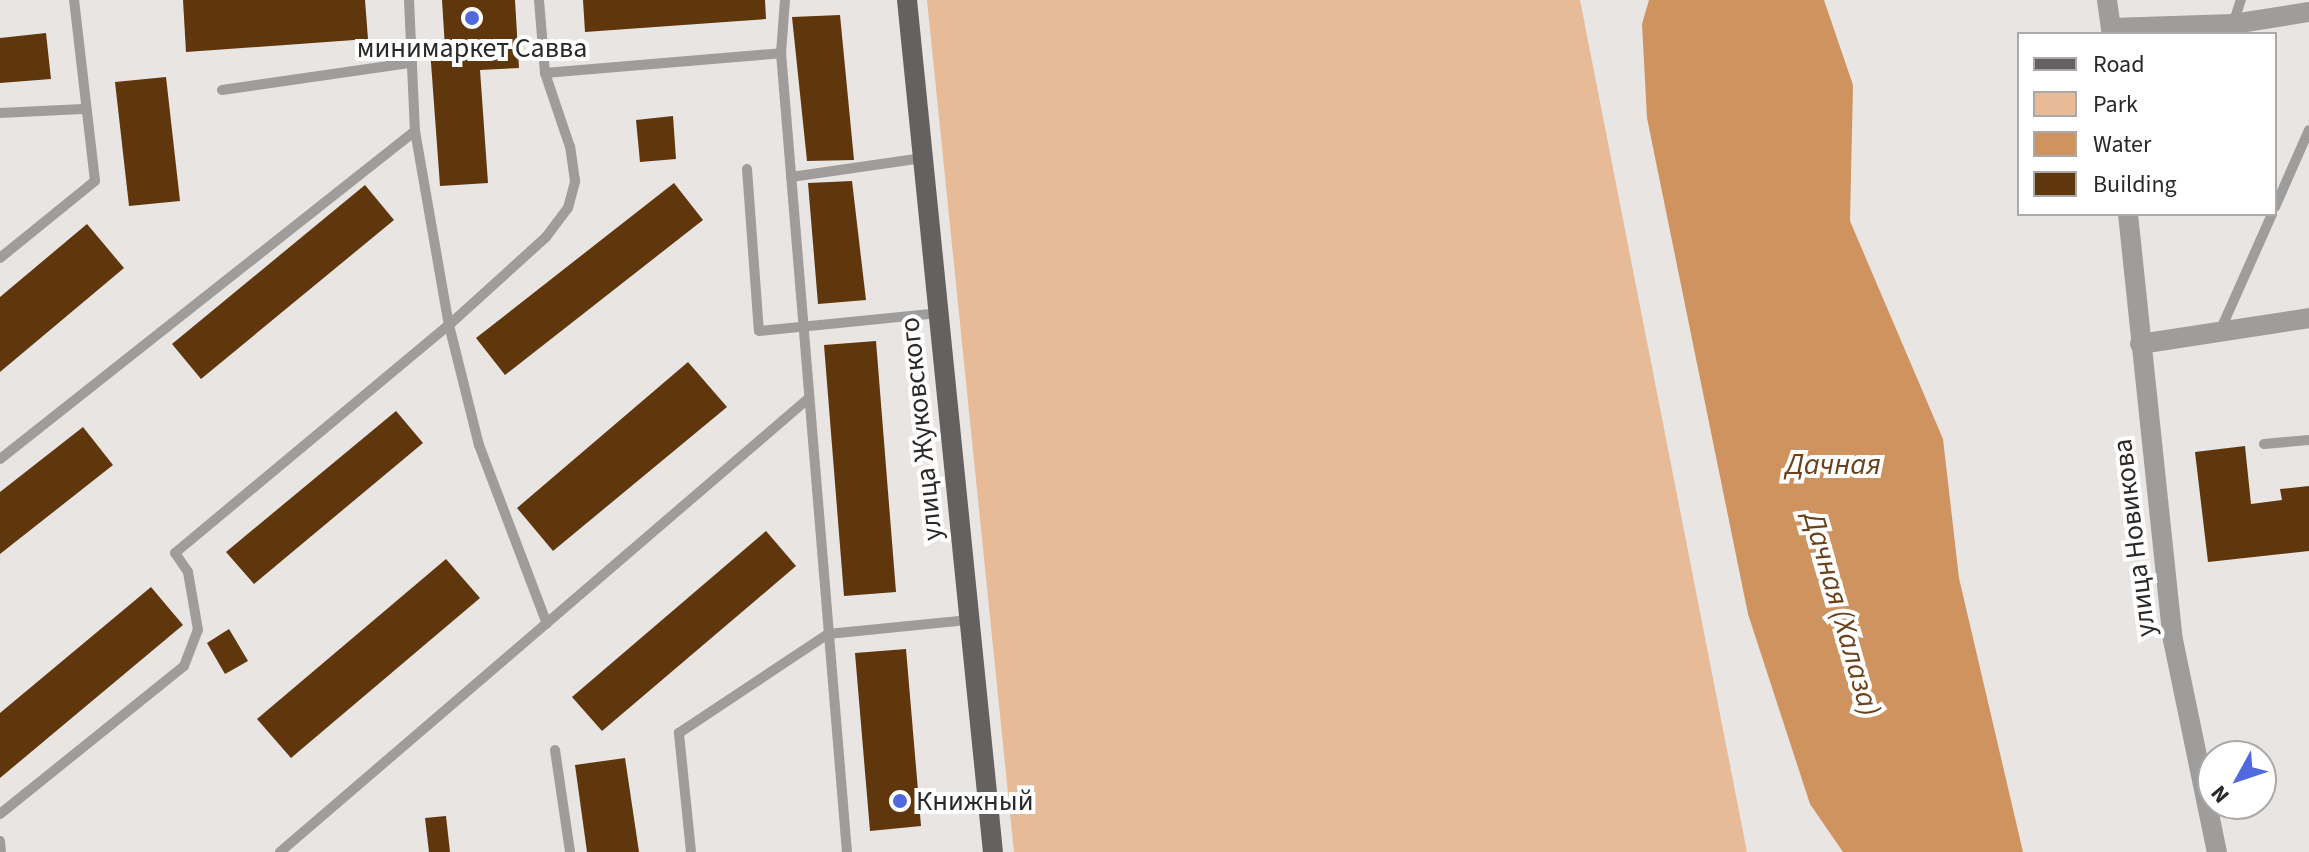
<!DOCTYPE html>
<html>
<head>
<meta charset="utf-8">
<style>
  body { margin:0 }
  #map { position:relative; width:2309px; height:852px; overflow:hidden; background:#e8e5e3; font-family:"Source Sans 3",sans-serif }
  div>[style] { position:absolute }
  .green>* { inset:0; background:#e7bb97 }
  .water>* { inset:0; background:#cf9360 }
  .building>* { inset:0; background:#60360d }
  .lane>* { height:10px; margin:-5px; padding:0 5px; transform-origin:5px; border-radius:5px; background:#9e9d9c }
  .street>* { height:20px; margin:-10px; padding:0 10px; transform-origin:10px; border-radius:10px; background:#9e9d9c }
  .primary>* { height:20px; margin:-10px; padding:0 10px; transform-origin:10px; border-radius:10px; background:#646160 }
  .dots>* { width:22px; height:22px; translate:-50% -50%; box-sizing:border-box; border:4px solid #fff; border-radius:50% }
  span { translate:-50% -50%; white-space:nowrap; text-align:center; line-height:1.15; -webkit-text-stroke:8px #fff; paint-order:stroke }
  .poi-label { font-size:28px; color:#2a2928 }
  .left { translate:0 -50%; text-align:left }
  .street-label { font-size:28px; color:#2a2928 }
  .water-label { font-size:30px; color:#6b411c; font-style:italic }
  .legend { position:absolute; left:2017px; top:32px; width:260px; height:184px; box-sizing:border-box; background:#fff; border:2px solid #aaa9a9; margin:0; padding:10px 14px; list-style:none; font-size:24px; color:#2a2928 }
  .legend li { display:flex; align-items:center; gap:16px; height:40px }
  .legend b { width:40px; border:2px solid #aaa9a9 }
  .north { position:absolute; left:2197px; top:740px; width:80px; height:80px; box-sizing:border-box; background:#fff; border:2px solid #aaa9a9; border-radius:50%; rotate:230deg; font-size:22px; font-weight:700; line-height:32px; text-align:center; color:#2a2928 }
  .north::after { content:''; display:block; margin:auto; width:28px; height:36px; background:#5069de; clip-path:polygon(50% 0,100% 100%,50% 72%,0 100%) }
</style>
</head>
<body>
<div id="map">
  <div class="green">
    <div style="clip-path:polygon(927px 0,1580px 0,1747px 852px,1014px 852px)"></div>
  </div>
  <div class="water">
    <div style="clip-path:polygon(1649px 0,1824px 0,1853px 85px,1850px 221px,1943px 439px,1959px 578px,2023px 852px,1843px 852px,1810px 804px,1748px 614px,1647px 118px,1642px 24px)"></div>
  </div>
  <div class="building">
    <div style="clip-path:polygon(183px 0,365px 0,368px 39px,186px 52px)"></div>
    <div style="clip-path:polygon(442px 0,515px 0,519px 68px,480px 70px,488px 183px,440px 186px,430px 49px,445px 48px)"></div>
    <div style="clip-path:polygon(583px 0,765px 0,766px 19px,585px 32px)"></div>
    <div style="clip-path:polygon(840px 15px,854px 160px,807px 161px,792px 17px)"></div>
    <div style="clip-path:polygon(46px 33px,51px 79px,0 83px,0 38px)"></div>
    <div style="clip-path:polygon(166px 77px,180px 201px,129px 206px,115px 82px)"></div>
    <div style="clip-path:polygon(673px 116px,676px 159px,640px 162px,636px 120px)"></div>
    <div style="clip-path:polygon(852px 181px,866px 300px,818px 304px,808px 183px)"></div>
    <div style="clip-path:polygon(674px 183px,703px 220px,505px 375px,476px 338px)"></div>
    <div style="clip-path:polygon(365px 185px,394px 220px,201px 379px,172px 344px)"></div>
    <div style="clip-path:polygon(87px 224px,124px 268px,0 372px,0 297px)"></div>
    <div style="clip-path:polygon(876px 341px,896px 592px,844px 596px,824px 345px)"></div>
    <div style="clip-path:polygon(688px 362px,727px 407px,553px 551px,517px 508px)"></div>
    <div style="clip-path:polygon(396px 411px,423px 443px,254px 584px,226px 552px)"></div>
    <div style="clip-path:polygon(83px 427px,113px 465px,0 554px,0 492px)"></div>
    <div style="clip-path:polygon(2245px 446px,2251px 504px,2282px 500px,2280px 489px,2309px 486px,2309px 551px,2208px 562px,2195px 452px)"></div>
    <div style="clip-path:polygon(766px 531px,796px 566px,602px 731px,572px 697px)"></div>
    <div style="clip-path:polygon(446px 559px,480px 598px,291px 758px,257px 719px)"></div>
    <div style="clip-path:polygon(151px 587px,183px 625px,0 778px,0 713px)"></div>
    <div style="clip-path:polygon(229px 629px,248px 661px,225px 674px,207px 643px)"></div>
    <div style="clip-path:polygon(906px 649px,921px 826px,870px 831px,855px 653px)"></div>
    <div style="clip-path:polygon(625px 758px,639px 852px,587px 852px,575px 765px)"></div>
    <div style="clip-path:polygon(446px 816px,450px 852px,429px 852px,425px 818px)"></div>
  </div>
  <div class="lane">
    <div style="left:409px;top:0;width:131px;rotate:87.4deg"></div>
    <div style="left:415px;top:131px;width:197px;rotate:80.1deg"></div>
    <div style="left:449px;top:325px;width:124px;rotate:76deg"></div>
    <div style="left:479px;top:445px;width:191px;rotate:69.2deg"></div>
    <div style="left:785px;top:0;width:53px;rotate:94.3deg"></div>
    <div style="left:781px;top:53px;width:802px;rotate:85.28deg"></div>
    <div style="left:2233px;top:24px;width:25px;rotate:-72deg"></div>
    <div style="left:545px;top:73px;width:237px;rotate:-4.8deg"></div>
    <div style="left:222px;top:90px;width:189px;rotate:-8.2deg"></div>
    <div style="left:0;top:113px;width:83px;rotate:-2.8deg"></div>
    <div style="left:747px;top:169px;width:162px;rotate:85.8deg"></div>
    <div style="left:759px;top:331px;width:180px;rotate:-5.7deg"></div>
    <div style="left:791px;top:177px;width:133px;rotate:-8.2deg"></div>
    <div style="left:2275px;top:207px;width:84px;rotate:-66.2deg"></div>
    <div style="left:0;top:258px;width:122px;rotate:-39deg"></div>
    <div style="left:95px;top:181px;width:182px;rotate:-96.6deg"></div>
    <div style="left:2220px;top:331px;width:128px;rotate:-66deg"></div>
    <div style="left:2264px;top:444px;width:45px;rotate:-5.1deg"></div>
    <div style="left:0;top:459px;width:529px;rotate:-38.32deg"></div>
    <div style="left:555px;top:750px;width:103px;rotate:81.6deg"></div>
    <div style="left:0;top:814px;width:236px;rotate:-38.8deg"></div>
    <div style="left:184px;top:666px;width:39px;rotate:-69deg"></div>
    <div style="left:198px;top:630px;width:59px;rotate:-99.8deg"></div>
    <div style="left:188px;top:572px;width:23px;rotate:-124deg"></div>
    <div style="left:175px;top:553px;width:356px;rotate:-39.8deg"></div>
    <div style="left:449px;top:325px;width:131px;rotate:-42.2deg"></div>
    <div style="left:546px;top:237px;width:36px;rotate:-53deg"></div>
    <div style="left:568px;top:208px;width:28px;rotate:-75deg"></div>
    <div style="left:575px;top:181px;width:34px;rotate:-98deg"></div>
    <div style="left:570px;top:147px;width:78px;rotate:-108.7deg"></div>
    <div style="left:545px;top:73px;width:73px;rotate:-94.7deg"></div>
    <div style="left:0;top:841px;width:11px;rotate:85deg"></div>
    <div style="left:280px;top:852px;width:697px;rotate:-40.64deg"></div>
    <div style="left:691px;top:852px;width:120px;rotate:-95.8deg"></div>
    <div style="left:679px;top:733px;width:179px;rotate:-33.6deg"></div>
    <div style="left:828px;top:634px;width:142px;rotate:-5.7deg"></div>
  </div>
  <div class="street">
    <div style="left:2107px;top:0;width:34px;rotate:82deg"></div>
    <div style="left:2111px;top:28px;width:122px;rotate:-1.9deg"></div>
    <div style="left:2233px;top:24px;width:77px;rotate:-9deg"></div>
    <div style="left:2128px;top:214px;width:428px;rotate:84deg"></div>
    <div style="left:2173px;top:640px;width:217px;rotate:78.3deg"></div>
    <div style="left:2140px;top:344px;width:171px;rotate:-8.7deg"></div>
  </div>
  <div class="primary">
    <div style="left:907px;top:0;width:856px;rotate:84.24deg"></div>
  </div>
  <div class="dots">
    <div style="left:472px;top:18px;background:#5069de"></div>
    <div style="left:900px;top:801px;background:#5069de"></div>
  </div>
  <div class="poi-label">
    <span style="left:472px;top:48px">минимаркет Савва</span>
    <span class="left" style="left:916px;top:801px">Книжный</span>
  </div>
  <div class="street-label">
    <span style="left:921px;top:429px;rotate:-96deg">улица Жуковского</span>
    <span style="left:2134px;top:538px;rotate:-97deg">улица Новикова</span>
  </div>
  <div class="water-label">
    <span style="left:1833px;top:465px">Дачная</span>
    <span style="left:1841px;top:614px;rotate:74deg">Дачная (Халаза)</span>
  </div>
  <ul class="legend">
  <li><b style="height:10px;background:#646160"></b>Road</li>
  <li><b style="height:22px;background:#e7bb97"></b>Park</li>
  <li><b style="height:22px;background:#cf9360"></b>Water</li>
  <li><b style="height:22px;background:#60360d"></b>Building</li>
  </ul>
  <div class="north">N</div>
</div>
</body>
</html>
